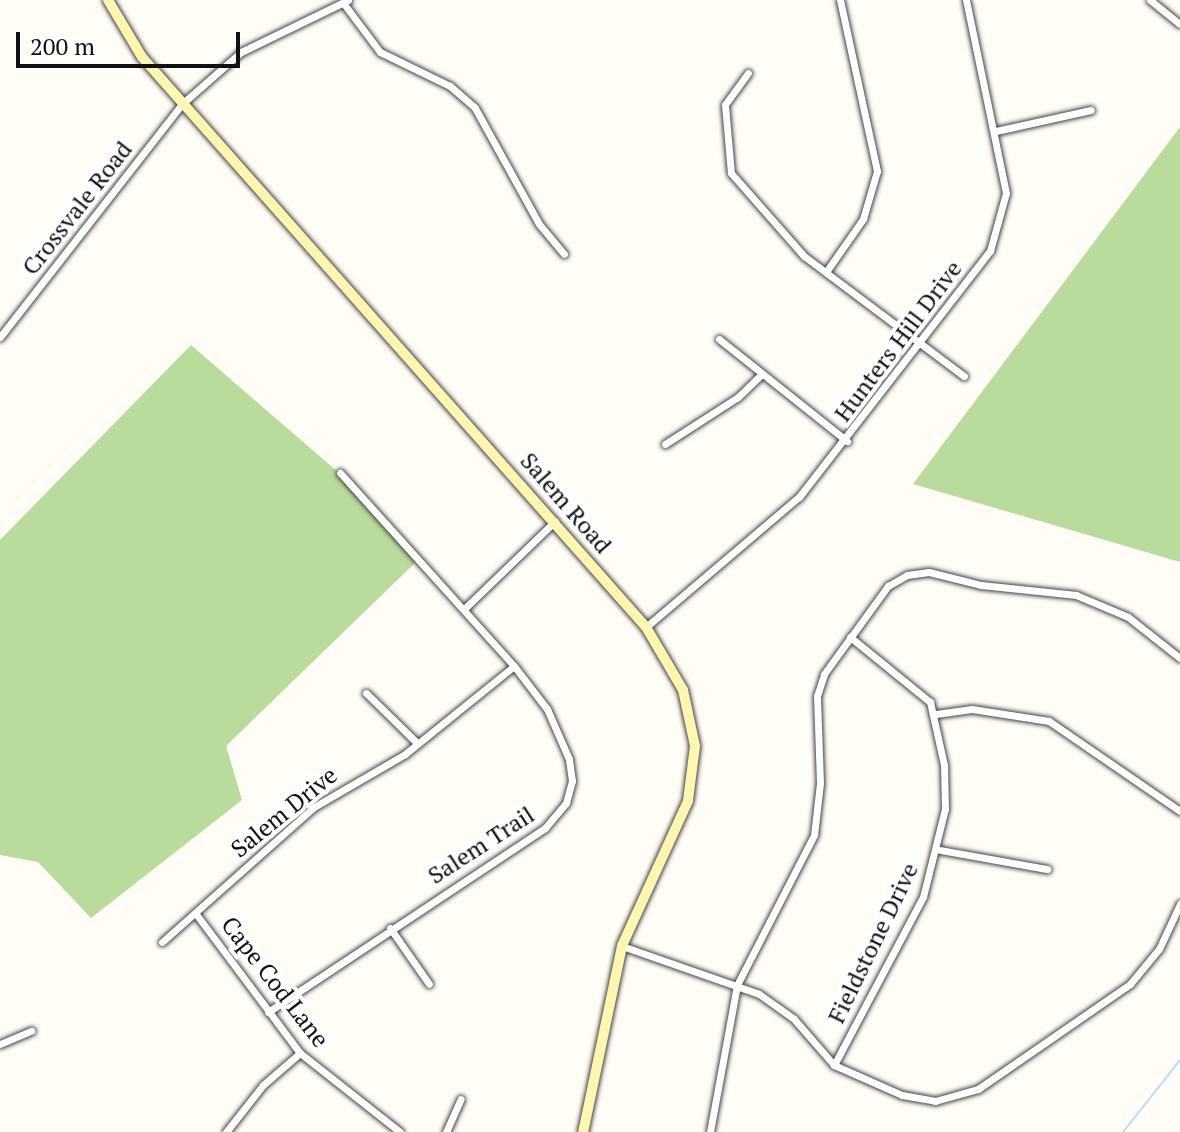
<!DOCTYPE html>
<html>
<head>
<meta charset="utf-8">
<style>
  body { margin:0 }
  #map { position:relative; width:1180px; height:1132px; overflow:hidden; background:#fffdf5; font-family:"PT Serif",serif }
  div>[style] { position:absolute }
  .forest>* { inset:0; background:#b9dc9c }
  .stream>* { height:2px; margin:-1px; padding:0 1px; transform-origin:1px; border-radius:1px; background:#b9e0f7 }
  .roads { filter:drop-shadow(0 0 2px #444) drop-shadow(0 0 2px #444) }
  .street>* { height:7px; margin:-3.5px; padding:0 3.5px; transform-origin:3.5px; border-radius:3.5px; background:#fff }
  .secondary>* { height:10px; margin:-5px; padding:0 5px; transform-origin:5px; border-radius:5px; background:#fff6b0 }
  span { translate:-50% -50%; white-space:nowrap; text-align:center; line-height:1.15; -webkit-text-stroke:8px #fff; paint-order:stroke }
  .street-label { font-size:24px; color:#111 }
  .scale { position:absolute; left:16px; top:32px; width:224px; height:36px; box-sizing:border-box; border:4px solid #111; border-top:0; padding-left:10px; font-size:24px; line-height:28px; white-space:nowrap; color:#111; -webkit-text-stroke:6px #fff; paint-order:stroke }
</style>
</head>
<body>
<div id="map">
  <div class="forest">
    <div style="clip-path:polygon(1180px 127px,1180px 562px,913px 484px)"></div>
    <div style="clip-path:polygon(191px 345px,338px 472px,419px 559px,226px 746px,242px 800px,91px 918px,38px 862px,0 855px,0 540px)"></div>
  </div>
  <div class="stream">
    <div style="left:1123px;top:1132px;width:92px;rotate:-51.6deg"></div>
  </div>
  <div class="roads">
    <div class="street">
      <div style="left:1150px;top:0;width:38px;rotate:39deg"></div>
      <div style="left:344px;top:4px;width:60px;rotate:53.1deg"></div>
      <div style="left:380px;top:52px;width:78px;rotate:25.9deg"></div>
      <div style="left:450px;top:86px;width:33px;rotate:41deg"></div>
      <div style="left:475px;top:108px;width:132px;rotate:61.1deg"></div>
      <div style="left:539px;top:224px;width:39px;rotate:50deg"></div>
      <div style="left:748px;top:73px;width:39px;rotate:126deg"></div>
      <div style="left:725px;top:105px;width:68px;rotate:85deg"></div>
      <div style="left:731px;top:173px;width:111px;rotate:48.7deg"></div>
      <div style="left:804px;top:256px;width:200px;rotate:36.9deg"></div>
      <div style="left:996px;top:131px;width:97px;rotate:-12.5deg"></div>
      <div style="left:826px;top:272px;width:65px;rotate:-55.1deg"></div>
      <div style="left:863px;top:219px;width:50px;rotate:-73.7deg"></div>
      <div style="left:877px;top:171px;width:175px;rotate:-102.2deg"></div>
      <div style="left:0;top:337px;width:297px;rotate:-52deg"></div>
      <div style="left:183px;top:103px;width:77px;rotate:-41.3deg"></div>
      <div style="left:241px;top:52px;width:119px;rotate:-25.9deg"></div>
      <div style="left:719px;top:339px;width:164px;rotate:38.6deg"></div>
      <div style="left:665px;top:444px;width:87px;rotate:-32.8deg"></div>
      <div style="left:738px;top:397px;width:33px;rotate:-44deg"></div>
      <div style="left:465px;top:608px;width:125px;rotate:-44deg"></div>
      <div style="left:646px;top:627px;width:201px;rotate:-40.4deg"></div>
      <div style="left:799px;top:497px;width:311px;rotate:-52.2deg"></div>
      <div style="left:990px;top:251px;width:60px;rotate:-74.6deg"></div>
      <div style="left:1006px;top:193px;width:197px;rotate:-101.7deg"></div>
      <div style="left:366px;top:693px;width:71px;rotate:44.4deg"></div>
      <div style="left:936px;top:714px;width:36px;rotate:-8deg"></div>
      <div style="left:972px;top:709px;width:78px;rotate:8.9deg"></div>
      <div style="left:1049px;top:721px;width:159px;rotate:34.5deg"></div>
      <div style="left:940px;top:850px;width:109px;rotate:10.1deg"></div>
      <div style="left:196px;top:914px;width:174px;rotate:53.2deg"></div>
      <div style="left:300px;top:1053px;width:127px;rotate:38.3deg"></div>
      <div style="left:390px;top:928px;width:68px;rotate:55.1deg"></div>
      <div style="left:162px;top:942px;width:203px;rotate:-41.6deg"></div>
      <div style="left:314px;top:807px;width:105px;rotate:-30.2deg"></div>
      <div style="left:405px;top:754px;width:140px;rotate:-38.9deg"></div>
      <div style="left:622px;top:946px;width:145px;rotate:19.3deg"></div>
      <div style="left:759px;top:994px;width:43px;rotate:35.5deg"></div>
      <div style="left:794px;top:1019px;width:61px;rotate:49deg"></div>
      <div style="left:834px;top:1065px;width:74px;rotate:23.8deg"></div>
      <div style="left:902px;top:1095px;width:34px;rotate:10deg"></div>
      <div style="left:935px;top:1101px;width:45px;rotate:-15.6deg"></div>
      <div style="left:978px;top:1089px;width:185px;rotate:-34.6deg"></div>
      <div style="left:1130px;top:984px;width:45px;rotate:-50.4deg"></div>
      <div style="left:1159px;top:949px;width:50px;rotate:-65deg"></div>
      <div style="left:268px;top:1012px;width:333px;rotate:-33.6deg"></div>
      <div style="left:545px;top:828px;width:33px;rotate:-50deg"></div>
      <div style="left:566px;top:803px;width:23px;rotate:-75deg"></div>
      <div style="left:572px;top:781px;width:22px;rotate:-98deg"></div>
      <div style="left:569px;top:759px;width:55px;rotate:-113.7deg"></div>
      <div style="left:547px;top:709px;width:54px;rotate:-127.5deg"></div>
      <div style="left:514px;top:666px;width:260px;rotate:-132deg"></div>
      <div style="left:0;top:1044px;width:34px;rotate:-23deg"></div>
      <div style="left:834px;top:1065px;width:190px;rotate:-62.1deg"></div>
      <div style="left:923px;top:897px;width:91px;rotate:-76deg"></div>
      <div style="left:945px;top:809px;width:44px;rotate:-91.3deg"></div>
      <div style="left:944px;top:765px;width:65px;rotate:-102.5deg"></div>
      <div style="left:930px;top:702px;width:103px;rotate:-140.9deg"></div>
      <div style="left:226px;top:1132px;width:60px;rotate:-51.8deg"></div>
      <div style="left:263px;top:1085px;width:49px;rotate:-40.9deg"></div>
      <div style="left:446px;top:1132px;width:36px;rotate:-66deg"></div>
      <div style="left:710px;top:1132px;width:149px;rotate:-79.6deg"></div>
      <div style="left:737px;top:985px;width:169px;rotate:-62.8deg"></div>
      <div style="left:814px;top:835px;width:52px;rotate:-83.4deg"></div>
      <div style="left:820px;top:783px;width:87px;rotate:-92deg"></div>
      <div style="left:817px;top:696px;width:23px;rotate:-72deg"></div>
      <div style="left:824px;top:674px;width:109px;rotate:-54deg"></div>
      <div style="left:888px;top:586px;width:22px;rotate:-30deg"></div>
      <div style="left:907px;top:575px;width:22px;rotate:-8deg"></div>
      <div style="left:929px;top:572px;width:54px;rotate:14deg"></div>
      <div style="left:981px;top:585px;width:96px;rotate:6deg"></div>
      <div style="left:1076px;top:595px;width:56px;rotate:22.9deg"></div>
      <div style="left:1128px;top:617px;width:66px;rotate:38.3deg"></div>
    </div>
    <div class="secondary">
      <div style="left:108px;top:0;width:66px;rotate:59.2deg"></div>
      <div style="left:142px;top:57px;width:761px;rotate:48.52deg"></div>
      <div style="left:646px;top:627px;width:73px;rotate:59.6deg"></div>
      <div style="left:683px;top:690px;width:57px;rotate:77.9deg"></div>
      <div style="left:695px;top:746px;width:55px;rotate:97.3deg"></div>
      <div style="left:688px;top:801px;width:159px;rotate:114.5deg"></div>
      <div style="left:622px;top:946px;width:190px;rotate:101.8deg"></div>
    </div>
  </div>
  <div class="street-label">
    <span style="left:77px;top:208px;rotate:-52deg">Crossvale Road</span>
    <span style="left:898px;top:341px;rotate:-53deg">Hunters Hill Drive</span>
    <span style="left:566px;top:503px;rotate:49deg">Salem Road</span>
    <span style="left:284px;top:812px;rotate:-39deg">Salem Drive</span>
    <span style="left:481px;top:845px;rotate:-33deg">Salem Trail</span>
    <span style="left:873px;top:943px;rotate:-64deg">Fieldstone Drive</span>
    <span style="left:275px;top:982px;rotate:52deg">Cape Cod Lane</span>
  </div>
  <div class="scale">200 m</div>
</div>
</body>
</html>
